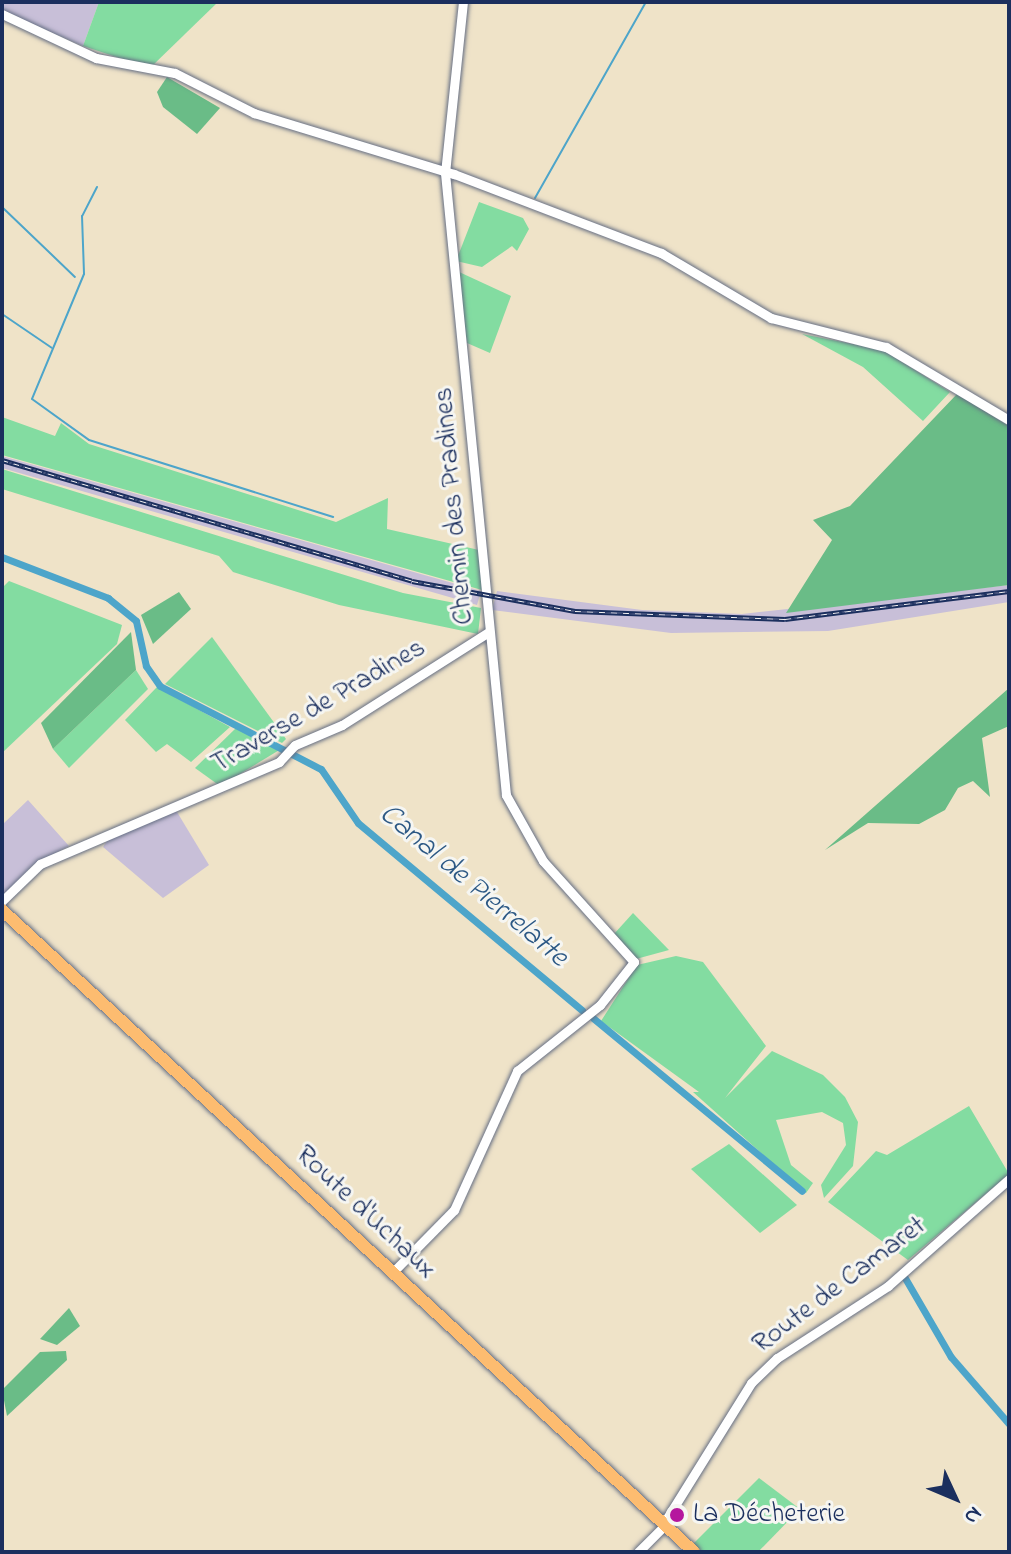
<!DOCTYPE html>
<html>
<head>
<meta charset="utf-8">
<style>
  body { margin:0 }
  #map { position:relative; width:1011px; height:1554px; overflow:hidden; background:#efe3c8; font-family:"Indie Flower",sans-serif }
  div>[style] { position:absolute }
  .industrial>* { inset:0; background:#c8bfd8 }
  .green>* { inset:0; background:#83dca1 }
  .forest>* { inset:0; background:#6abc87 }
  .stream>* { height:2px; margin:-1px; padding:0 1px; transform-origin:1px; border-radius:1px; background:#4da5ca }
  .canal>* { height:7px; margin:-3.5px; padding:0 3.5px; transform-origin:3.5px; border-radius:3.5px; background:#4da5ca }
  .roads { filter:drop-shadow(0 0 2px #656e83) drop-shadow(0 0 2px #656e83) }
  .minor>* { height:9px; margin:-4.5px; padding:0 4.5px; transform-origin:4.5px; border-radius:4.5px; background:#fff }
  .major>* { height:12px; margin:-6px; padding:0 6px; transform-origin:6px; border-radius:6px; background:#fdbc70 }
  .rail>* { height:5px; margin-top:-2.5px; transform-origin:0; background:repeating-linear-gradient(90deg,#f6f6f2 0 6px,#1b2f5e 0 12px); box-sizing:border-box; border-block:2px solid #1b2f5e }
  .dots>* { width:22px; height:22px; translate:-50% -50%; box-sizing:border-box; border:4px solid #f6f6f2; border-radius:50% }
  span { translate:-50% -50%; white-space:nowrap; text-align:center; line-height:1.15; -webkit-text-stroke:6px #f6f6f2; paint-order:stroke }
  .street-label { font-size:28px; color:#1b2f5e }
  .poi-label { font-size:28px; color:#1b2f5e }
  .left { translate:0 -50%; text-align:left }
  .water-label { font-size:30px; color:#2c5884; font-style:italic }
  .frame { position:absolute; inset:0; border:4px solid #1b2f5e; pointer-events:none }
  .north { position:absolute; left:915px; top:1458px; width:80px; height:80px; -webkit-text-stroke:6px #f6f6f2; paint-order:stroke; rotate:134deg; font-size:22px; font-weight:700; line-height:32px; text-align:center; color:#1b2f5e }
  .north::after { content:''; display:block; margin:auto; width:28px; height:36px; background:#1b2f5e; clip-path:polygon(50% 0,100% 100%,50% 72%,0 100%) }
</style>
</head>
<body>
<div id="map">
  <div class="industrial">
    <div style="clip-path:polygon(2px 2px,99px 2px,83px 46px,2px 11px)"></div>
    <div style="clip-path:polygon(2px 456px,481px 591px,477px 605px,2px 468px)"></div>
    <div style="clip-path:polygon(1009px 585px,1009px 602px,828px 631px,671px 633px,492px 610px,497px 591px,642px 610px,742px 614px)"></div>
    <div style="clip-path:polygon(28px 800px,69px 846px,34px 864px,2px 897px,2px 825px)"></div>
    <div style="clip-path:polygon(174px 807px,209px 865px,163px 898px,103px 847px,111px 835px)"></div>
  </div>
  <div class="green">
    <div style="clip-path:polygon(99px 2px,218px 2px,150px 68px,83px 46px)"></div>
    <div style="clip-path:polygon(479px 202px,523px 218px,529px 229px,517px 251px,512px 246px,482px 267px,456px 261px)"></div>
    <div style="clip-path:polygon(457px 271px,511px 296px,490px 353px,467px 343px)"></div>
    <div style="clip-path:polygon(802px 334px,883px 350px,950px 392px,923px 421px,863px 367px)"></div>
    <div style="clip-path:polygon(2px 417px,55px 436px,61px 423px,89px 444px,336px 522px,388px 498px,387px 529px,479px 550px,482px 590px,2px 455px)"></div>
    <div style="clip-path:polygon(2px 469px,403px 593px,481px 608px,478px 634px,339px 605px,233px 572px,219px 556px,2px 489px)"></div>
    <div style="clip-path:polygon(9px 581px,122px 625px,117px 644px,2px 753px,2px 588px)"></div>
    <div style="clip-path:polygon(212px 637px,286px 739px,282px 743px,165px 684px)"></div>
    <div style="clip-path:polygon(136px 670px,148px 689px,69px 768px,53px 749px)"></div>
    <div style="clip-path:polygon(157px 687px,230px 727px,191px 762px,167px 744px,156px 752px,125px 720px)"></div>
    <div style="clip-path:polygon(236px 728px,281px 749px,220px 786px,195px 768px)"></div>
    <div style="clip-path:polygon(633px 913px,669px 950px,636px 959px,614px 934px)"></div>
    <div style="clip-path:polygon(676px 956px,703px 962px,766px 1046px,725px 1098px,772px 1051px,823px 1075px,845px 1097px,858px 1122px,853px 1166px,824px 1198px,821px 1185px,846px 1145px,843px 1123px,822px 1112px,776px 1120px,791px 1165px,813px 1183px,806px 1193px,693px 1092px,699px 1092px,601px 1021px,637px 965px)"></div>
    <div style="clip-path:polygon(969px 1106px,1009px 1174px,908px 1260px,828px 1202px,876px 1151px,887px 1155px)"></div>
    <div style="clip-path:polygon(729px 1144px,797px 1205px,760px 1233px,691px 1169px)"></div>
    <div style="clip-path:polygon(759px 1478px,800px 1509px,758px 1552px,699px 1552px,692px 1545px)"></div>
  </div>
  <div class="forest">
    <div style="clip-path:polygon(167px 77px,220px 108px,197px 134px,163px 107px,157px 92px)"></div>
    <div style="clip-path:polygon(957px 394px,1009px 426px,1009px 585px,786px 613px,832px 540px,813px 520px,850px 506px)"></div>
    <div style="clip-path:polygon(179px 592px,191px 609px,153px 644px,141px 615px)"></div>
    <div style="clip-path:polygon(131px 632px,136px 670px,53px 749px,41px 723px)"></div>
    <div style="clip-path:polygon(1009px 688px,1009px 726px,982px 738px,990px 797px,973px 781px,958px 788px,945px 810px,919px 824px,868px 823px,825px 850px)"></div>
    <div style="clip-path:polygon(69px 1308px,80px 1326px,57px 1345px,40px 1339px)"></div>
    <div style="clip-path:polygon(66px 1351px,67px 1360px,7px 1416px,2px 1390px,40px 1352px)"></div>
  </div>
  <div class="stream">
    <div style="left:97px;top:187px;width:33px;rotate:117deg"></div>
    <div style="left:82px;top:216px;width:58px;rotate:88deg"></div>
    <div style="left:84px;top:274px;width:135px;rotate:112.6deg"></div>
    <div style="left:32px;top:399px;width:70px;rotate:35.7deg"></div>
    <div style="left:89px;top:440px;width:256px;rotate:17.5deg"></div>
    <div style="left:535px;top:198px;width:225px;rotate:-60.5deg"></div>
    <div style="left:2px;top:207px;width:101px;rotate:43.8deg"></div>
    <div style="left:2px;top:314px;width:60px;rotate:34.2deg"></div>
  </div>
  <div class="canal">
    <div style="left:2px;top:557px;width:114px;rotate:21.1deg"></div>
    <div style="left:108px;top:598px;width:36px;rotate:39deg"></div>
    <div style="left:136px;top:621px;width:46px;rotate:77.5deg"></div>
    <div style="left:146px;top:666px;width:24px;rotate:55deg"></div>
    <div style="left:160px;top:686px;width:181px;rotate:27.3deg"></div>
    <div style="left:321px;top:769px;width:65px;rotate:55.6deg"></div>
    <div style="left:358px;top:823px;width:292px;rotate:39.9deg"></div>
    <div style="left:593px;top:1018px;width:271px;rotate:39.6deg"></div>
    <div style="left:905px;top:1278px;width:91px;rotate:59.8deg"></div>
    <div style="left:951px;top:1357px;width:89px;rotate:49.1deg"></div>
  </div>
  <div class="roads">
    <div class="minor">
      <div style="left:2px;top:14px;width:104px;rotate:25.1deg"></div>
      <div style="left:96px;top:58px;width:80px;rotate:10.8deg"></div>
      <div style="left:175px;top:73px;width:89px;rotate:26.9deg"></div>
      <div style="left:254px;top:113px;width:209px;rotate:17deg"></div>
      <div style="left:454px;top:174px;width:222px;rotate:20.9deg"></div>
      <div style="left:661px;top:253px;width:128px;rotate:30.6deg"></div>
      <div style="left:771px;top:318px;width:119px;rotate:14.2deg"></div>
      <div style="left:886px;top:347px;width:143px;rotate:30.7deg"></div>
      <div style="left:2px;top:901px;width:53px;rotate:-44.2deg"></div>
      <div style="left:40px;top:864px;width:260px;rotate:-23.1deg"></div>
      <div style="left:279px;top:762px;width:23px;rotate:-47deg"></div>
      <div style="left:295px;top:745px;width:51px;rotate:-23.1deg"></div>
      <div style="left:342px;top:725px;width:172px;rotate:-32.4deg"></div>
      <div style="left:393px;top:1272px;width:87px;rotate:-45.5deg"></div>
      <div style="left:454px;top:1210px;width:153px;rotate:-65.6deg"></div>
      <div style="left:517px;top:1071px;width:106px;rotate:-38.5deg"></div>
      <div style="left:600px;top:1005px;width:55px;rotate:-51.7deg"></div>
      <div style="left:634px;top:962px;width:136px;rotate:-132deg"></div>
      <div style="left:543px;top:861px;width:76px;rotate:-119.3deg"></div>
      <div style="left:506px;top:795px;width:625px;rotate:-95.6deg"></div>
      <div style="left:445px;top:173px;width:172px;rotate:-84deg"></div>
      <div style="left:664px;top:1523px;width:165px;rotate:-58.1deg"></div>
      <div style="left:751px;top:1383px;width:36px;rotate:-44deg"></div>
      <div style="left:777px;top:1358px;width:132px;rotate:-33deg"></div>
      <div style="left:888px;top:1286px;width:162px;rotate:-41.5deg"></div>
      <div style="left:638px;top:1552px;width:38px;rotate:-45deg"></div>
    </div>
    <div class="major">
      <div style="left:2px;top:910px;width:944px;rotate:42.85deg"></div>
    </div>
  </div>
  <div class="rail">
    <div style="left:2px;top:460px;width:427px;rotate:16.4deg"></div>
    <div style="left:412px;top:581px;width:166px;rotate:10.4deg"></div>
    <div style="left:575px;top:611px;width:210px;rotate:2.2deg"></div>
    <div style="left:785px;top:619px;width:226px;rotate:-7.1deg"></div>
  </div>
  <div class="dots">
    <div style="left:677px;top:1515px;background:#b5179e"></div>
  </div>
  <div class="street-label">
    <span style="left:455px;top:506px;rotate:-95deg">Chemin des Pradines</span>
    <span style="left:319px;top:707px;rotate:-30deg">Traverse de Pradines</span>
    <span style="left:365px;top:1213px;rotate:43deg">Route d'Uchaux</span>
    <span style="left:840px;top:1286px;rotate:-37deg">Route de Camaret</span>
  </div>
  <div class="poi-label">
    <span class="left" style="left:693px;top:1515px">La Décheterie</span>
  </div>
  <div class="water-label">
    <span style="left:473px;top:886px;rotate:40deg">Canal de Pierrelatte</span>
  </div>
  <div class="frame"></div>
  <div class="north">N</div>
</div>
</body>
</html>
